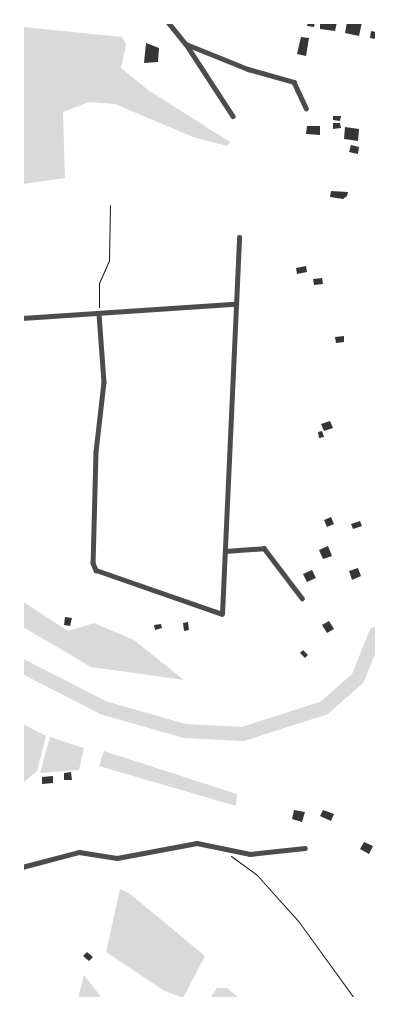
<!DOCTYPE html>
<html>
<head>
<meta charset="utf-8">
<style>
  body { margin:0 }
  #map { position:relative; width:399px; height:1021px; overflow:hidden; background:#fff; font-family:"Crimson Pro",serif }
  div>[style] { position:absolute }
  .water>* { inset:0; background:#d9d9d9 }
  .river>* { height:14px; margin:-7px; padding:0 7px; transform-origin:7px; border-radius:7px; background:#d9d9d9 }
  .building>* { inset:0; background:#353535 }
  .path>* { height:1px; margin:-0.5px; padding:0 0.5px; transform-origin:0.5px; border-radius:0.5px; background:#111 }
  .minor>* { height:4.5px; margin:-2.25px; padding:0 2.25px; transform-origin:2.25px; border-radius:2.25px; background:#4c4c4c }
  span { translate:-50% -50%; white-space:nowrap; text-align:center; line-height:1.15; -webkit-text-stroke:5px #fff; paint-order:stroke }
  .frame { position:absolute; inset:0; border:24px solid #fff; pointer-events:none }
</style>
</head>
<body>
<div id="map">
  <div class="water">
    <div style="clip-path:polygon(23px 27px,122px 37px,126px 44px,121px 68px,148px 90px,230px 142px,227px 146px,193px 137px,115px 104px,89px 102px,63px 112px,65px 178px,23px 184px)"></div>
    <div style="clip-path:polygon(22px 601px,68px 631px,94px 623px,134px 640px,184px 680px,91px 667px,23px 627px)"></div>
    <div style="clip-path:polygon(23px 724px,46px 736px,37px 771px,23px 783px)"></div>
    <div style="clip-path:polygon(50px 737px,84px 748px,79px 770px,40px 773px)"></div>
    <div style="clip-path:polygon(104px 751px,237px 794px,236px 806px,99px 766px)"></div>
    <div style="clip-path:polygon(120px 889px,129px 893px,205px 956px,183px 998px,163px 990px,106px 952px)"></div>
    <div style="clip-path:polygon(84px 975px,101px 997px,103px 998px,78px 998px)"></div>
    <div style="clip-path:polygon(217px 988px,227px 988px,239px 998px,210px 998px)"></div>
  </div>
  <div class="river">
    <div style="left:22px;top:666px;width:92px;rotate:27.1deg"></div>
    <div style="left:104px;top:708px;width:84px;rotate:15.9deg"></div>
    <div style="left:185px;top:731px;width:58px;rotate:3deg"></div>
    <div style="left:243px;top:734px;width:85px;rotate:-17.8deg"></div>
    <div style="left:324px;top:708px;width:45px;rotate:-41.4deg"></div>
    <div style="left:358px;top:678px;width:48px;rotate:-68.2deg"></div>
  </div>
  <div class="building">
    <div style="clip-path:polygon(308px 22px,315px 22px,314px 27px,307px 26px)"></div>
    <div style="clip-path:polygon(320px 22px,337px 22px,335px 31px,320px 29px)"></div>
    <div style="clip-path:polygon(347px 22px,362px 22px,359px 36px,345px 33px)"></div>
    <div style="clip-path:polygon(371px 31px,376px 32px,376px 39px,370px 38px)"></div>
    <div style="clip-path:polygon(301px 37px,309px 38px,306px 56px,297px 54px)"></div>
    <div style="clip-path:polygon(146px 43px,159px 48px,158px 62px,144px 63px)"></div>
    <div style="clip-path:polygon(333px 116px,341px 116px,340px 121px,333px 120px)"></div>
    <div style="clip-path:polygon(333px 123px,340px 123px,341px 128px,333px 129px)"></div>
    <div style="clip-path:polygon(307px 126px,320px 126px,320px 135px,306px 134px)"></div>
    <div style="clip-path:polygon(345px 127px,359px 129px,358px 141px,344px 139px)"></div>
    <div style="clip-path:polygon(351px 145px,359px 147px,358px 154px,349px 152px)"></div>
    <div style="clip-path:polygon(331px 191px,348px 192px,347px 196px,343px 199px,330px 197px)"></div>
    <div style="clip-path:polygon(306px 266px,307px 272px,297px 274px,296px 268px)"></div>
    <div style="clip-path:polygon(322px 278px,323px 284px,314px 285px,313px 279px)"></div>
    <div style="clip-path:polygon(344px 336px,344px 342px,336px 343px,335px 337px)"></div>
    <div style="clip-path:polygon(330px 421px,333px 428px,324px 431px,321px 424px)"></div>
    <div style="clip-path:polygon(322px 431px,324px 437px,319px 438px,318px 432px)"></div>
    <div style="clip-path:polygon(331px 517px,334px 524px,327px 527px,324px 520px)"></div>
    <div style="clip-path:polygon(360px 521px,362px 526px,353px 529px,351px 524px)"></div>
    <div style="clip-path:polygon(328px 546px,332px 556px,323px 559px,319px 550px)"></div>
    <div style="clip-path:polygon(358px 568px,361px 576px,352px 580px,349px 571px)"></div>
    <div style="clip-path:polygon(312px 570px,316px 578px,307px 582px,303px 574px)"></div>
    <div style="clip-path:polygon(65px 617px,72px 618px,70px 626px,64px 625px)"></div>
    <div style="clip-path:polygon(329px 621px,334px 629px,327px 633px,322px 625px)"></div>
    <div style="clip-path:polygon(188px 622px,189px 630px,184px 631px,183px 623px)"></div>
    <div style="clip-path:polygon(161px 624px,162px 628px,155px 630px,154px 625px)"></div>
    <div style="clip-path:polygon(303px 650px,308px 655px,305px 658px,300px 653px)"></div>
    <div style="clip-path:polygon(71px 772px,72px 780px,64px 780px,64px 773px)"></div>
    <div style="clip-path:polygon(53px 776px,53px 783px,42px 784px,42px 777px)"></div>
    <div style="clip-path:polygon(294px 810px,305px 812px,302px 822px,292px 819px)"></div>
    <div style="clip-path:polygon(323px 810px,334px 814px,331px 821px,320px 816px)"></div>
    <div style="clip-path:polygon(364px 842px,373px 846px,369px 854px,360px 849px)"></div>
    <div style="clip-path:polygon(87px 952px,93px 957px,89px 961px,83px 956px)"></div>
  </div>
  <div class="path">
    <div style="left:99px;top:307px;width:24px;rotate:-90deg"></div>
    <div style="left:99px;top:283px;width:24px;rotate:-66deg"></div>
    <div style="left:109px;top:261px;width:56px;rotate:-89deg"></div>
    <div style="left:231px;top:856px;width:31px;rotate:36deg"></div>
    <div style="left:256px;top:874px;width:64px;rotate:48.1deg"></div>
    <div style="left:299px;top:922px;width:94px;rotate:54.1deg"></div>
  </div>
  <div class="minor">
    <div style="left:168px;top:22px;width:28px;rotate:51deg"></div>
    <div style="left:186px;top:44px;width:86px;rotate:56.9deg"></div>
    <div style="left:186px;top:44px;width:67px;rotate:22deg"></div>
    <div style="left:248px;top:69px;width:48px;rotate:15.8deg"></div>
    <div style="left:294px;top:82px;width:29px;rotate:65deg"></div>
    <div style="left:99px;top:314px;width:68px;rotate:85.8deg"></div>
    <div style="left:104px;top:382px;width:70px;rotate:96.5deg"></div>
    <div style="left:96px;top:452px;width:111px;rotate:91.5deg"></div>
    <div style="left:93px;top:563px;width:8px;rotate:67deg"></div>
    <div style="left:96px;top:570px;width:133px;rotate:19.2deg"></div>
    <div style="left:222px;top:614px;width:377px;rotate:-87.4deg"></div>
    <div style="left:22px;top:318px;width:213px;rotate:-3.8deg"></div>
    <div style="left:225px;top:551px;width:39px;rotate:-4deg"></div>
    <div style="left:264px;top:548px;width:63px;rotate:52.8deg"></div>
    <div style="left:22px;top:867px;width:59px;rotate:-14.7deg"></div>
    <div style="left:79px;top:852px;width:38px;rotate:9deg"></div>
    <div style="left:117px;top:858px;width:81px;rotate:-10.6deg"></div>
    <div style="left:197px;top:843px;width:54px;rotate:11.7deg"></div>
    <div style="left:250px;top:854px;width:55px;rotate:-6.2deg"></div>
  </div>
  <div class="frame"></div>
</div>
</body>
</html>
